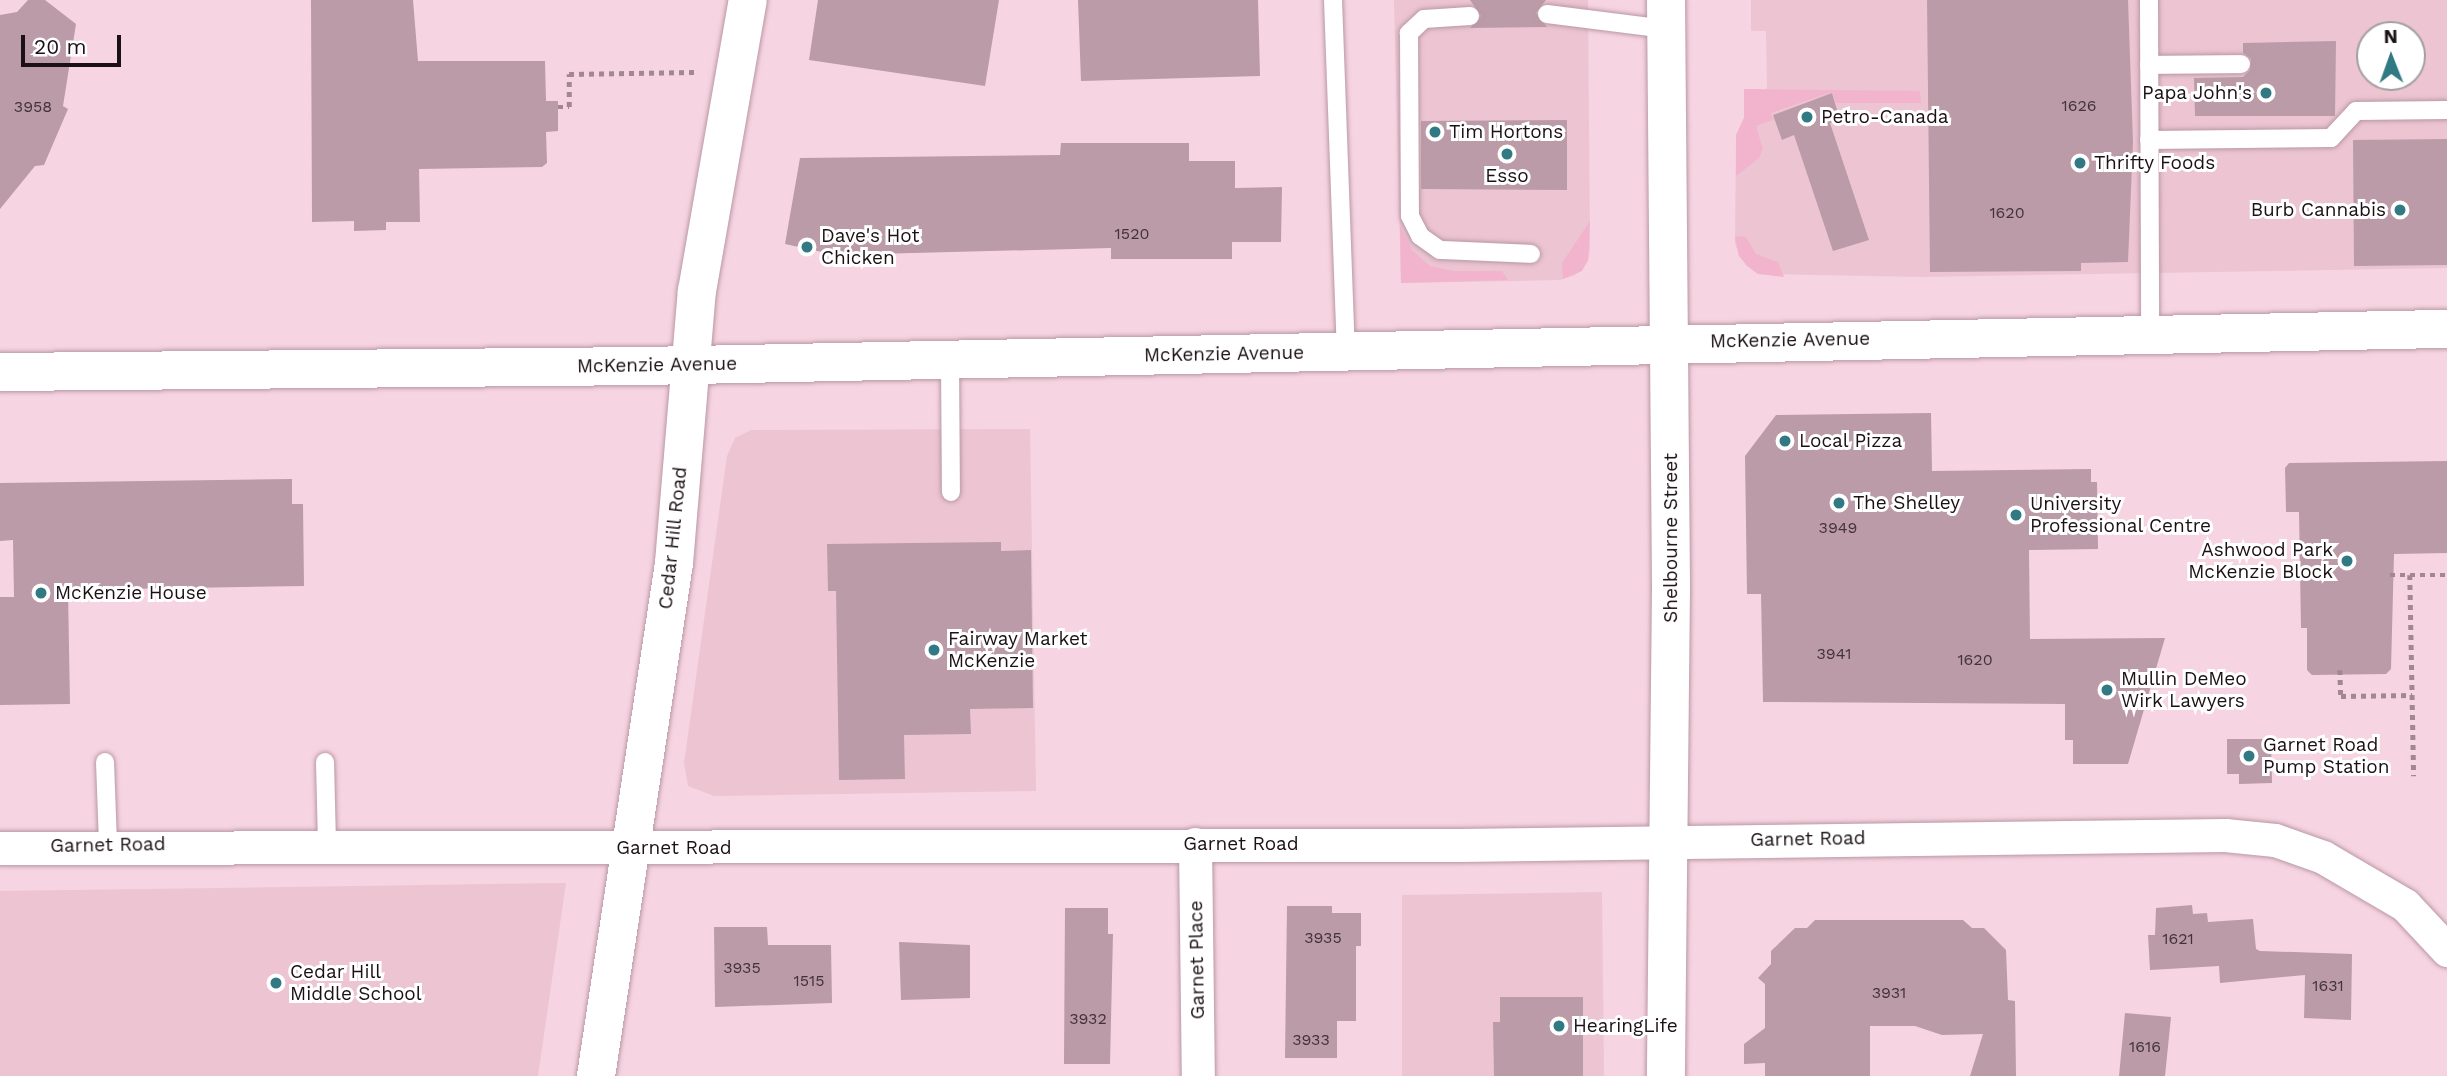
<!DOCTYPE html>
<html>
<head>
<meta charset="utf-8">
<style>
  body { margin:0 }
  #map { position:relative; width:2447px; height:1076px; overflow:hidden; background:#f7d4e1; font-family:"Work Sans",sans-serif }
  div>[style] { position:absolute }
  .built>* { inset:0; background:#ecc4d2 }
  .green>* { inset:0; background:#f2b4cc }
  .building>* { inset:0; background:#bb9ba7 }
  .path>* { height:4.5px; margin-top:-2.25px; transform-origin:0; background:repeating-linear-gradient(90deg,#a18791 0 5px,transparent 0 10px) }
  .roads { filter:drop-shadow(0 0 2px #b998a5) drop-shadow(0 0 2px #b998a5) }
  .lane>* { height:18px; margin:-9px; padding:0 9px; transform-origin:9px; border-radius:9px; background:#fff }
  .street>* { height:33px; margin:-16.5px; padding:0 16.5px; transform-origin:16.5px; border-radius:16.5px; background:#fff }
  .secondary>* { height:38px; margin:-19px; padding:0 19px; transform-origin:19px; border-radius:19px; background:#fff }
  .dots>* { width:19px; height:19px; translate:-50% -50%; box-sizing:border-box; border:4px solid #fff; border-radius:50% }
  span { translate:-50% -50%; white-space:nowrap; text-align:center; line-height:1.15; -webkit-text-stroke:6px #fff; paint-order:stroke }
  .number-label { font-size:16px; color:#433339 }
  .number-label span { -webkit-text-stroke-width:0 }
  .poi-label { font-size:19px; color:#1b1014 }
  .right { translate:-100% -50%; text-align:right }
  .left { translate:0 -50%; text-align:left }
  .street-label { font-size:19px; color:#1b1014 }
  .north { position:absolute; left:2356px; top:21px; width:70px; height:70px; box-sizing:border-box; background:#fff; border:2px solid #a49fa1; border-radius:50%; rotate:359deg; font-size:19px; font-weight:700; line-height:28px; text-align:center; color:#1b1014 }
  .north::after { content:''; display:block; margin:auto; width:24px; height:32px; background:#327a83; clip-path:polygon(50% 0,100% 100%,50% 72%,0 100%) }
  .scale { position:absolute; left:21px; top:35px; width:100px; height:32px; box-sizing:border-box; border:4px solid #1b1014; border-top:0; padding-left:9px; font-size:21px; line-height:24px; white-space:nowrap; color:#1b1014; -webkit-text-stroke:5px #fff; paint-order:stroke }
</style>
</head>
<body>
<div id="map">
  <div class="built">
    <div style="clip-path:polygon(1394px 0,1588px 0,1590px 249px,1588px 261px,1575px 275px,1560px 280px,1401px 283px)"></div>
    <div style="clip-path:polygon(evenodd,1751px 0,2447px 0,2447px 268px,1922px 277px,1758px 274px,1739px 256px,1735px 243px,1736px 135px,1744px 118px,1744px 89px,1767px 89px,1766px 31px,1751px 31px,1751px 0,2370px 35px,2412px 35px,2412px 77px,2370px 77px,2370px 35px)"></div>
    <div style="clip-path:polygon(1030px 429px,1036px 791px,714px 796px,688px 786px,684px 763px,727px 456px,735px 438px,751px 430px)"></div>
    <div style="clip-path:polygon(566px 883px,538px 1076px,0 1076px,0 891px)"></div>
    <div style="clip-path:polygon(1602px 892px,1604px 1076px,1402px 1076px,1402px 895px)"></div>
  </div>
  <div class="green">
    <div style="clip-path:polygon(1744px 89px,1920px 91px,1921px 103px,1836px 103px,1832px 92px,1771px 113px,1773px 120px,1756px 126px,1763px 149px,1759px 158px,1736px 176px,1736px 135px,1744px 118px)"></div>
    <div style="clip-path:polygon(1590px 221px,1588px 260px,1582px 271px,1563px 279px,1562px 263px)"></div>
    <div style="clip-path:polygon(1400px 226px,1412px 250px,1430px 266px,1454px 271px,1502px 271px,1508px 280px,1401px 283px)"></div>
    <div style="clip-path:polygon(1735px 236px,1746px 237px,1756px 254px,1778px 262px,1784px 277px,1758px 274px,1747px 266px,1739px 256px)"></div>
  </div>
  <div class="building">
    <div style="clip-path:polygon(28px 0,45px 0,76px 24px,63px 106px,68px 109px,44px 165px,35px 166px,0 209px,0 15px,17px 12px)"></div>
    <div style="clip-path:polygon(311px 0,413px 0,418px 61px,545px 61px,546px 101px,558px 101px,558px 131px,546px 132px,547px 163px,542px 167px,419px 169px,420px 222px,386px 222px,386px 230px,354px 231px,354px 221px,312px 222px)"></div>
    <div style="clip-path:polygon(818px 0,999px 0,985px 86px,809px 60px)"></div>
    <div style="clip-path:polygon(1078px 0,1258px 0,1260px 76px,1081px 81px)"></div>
    <div style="clip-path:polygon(1470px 0,1546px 0,1536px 13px,1547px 27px,1470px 28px,1481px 16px)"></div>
    <div style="clip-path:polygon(1927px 0,2128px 0,2133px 142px,2128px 262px,2081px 263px,2081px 271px,1930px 272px)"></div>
    <div style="clip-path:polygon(2336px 41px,2335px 116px,2195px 116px,2194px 78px,2243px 77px,2250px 70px,2251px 59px,2243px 53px,2243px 43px)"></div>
    <div style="clip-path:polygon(1832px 93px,1840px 120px,1830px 123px,1869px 240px,1833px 251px,1794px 135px,1782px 140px,1773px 115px)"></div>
    <div style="clip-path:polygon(1567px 120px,1567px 190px,1421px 189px,1421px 121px)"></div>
    <div style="clip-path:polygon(2447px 139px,2447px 265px,2354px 266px,2353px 140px)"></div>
    <div style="clip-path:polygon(1061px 143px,1189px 143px,1189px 161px,1235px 161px,1235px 188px,1282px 187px,1281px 242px,1232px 242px,1232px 259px,1111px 259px,1111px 248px,836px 255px,785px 244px,800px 158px,1060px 155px)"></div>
    <div style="clip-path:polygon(1931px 413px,1932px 471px,2091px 469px,2091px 482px,2097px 482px,2098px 549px,2029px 550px,2030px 639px,2165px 638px,2128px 764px,2073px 764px,2073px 740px,2065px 740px,2065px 704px,1763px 702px,1761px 594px,1747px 594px,1745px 456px,1776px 415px)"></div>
    <div style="clip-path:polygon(2447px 461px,2447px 553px,2394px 554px,2391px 669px,2386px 674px,2312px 675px,2307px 670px,2307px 628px,2301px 628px,2299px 512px,2286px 512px,2285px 468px,2289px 463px)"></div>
    <div style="clip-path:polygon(292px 479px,292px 504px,303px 504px,304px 586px,68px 590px,70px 704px,0 705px,0 597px,14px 597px,13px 540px,0 541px,0 483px)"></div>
    <div style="clip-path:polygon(1001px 542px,1001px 551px,1031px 550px,1033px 708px,970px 709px,971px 734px,904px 735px,905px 779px,839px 780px,836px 591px,828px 591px,827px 544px)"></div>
    <div style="clip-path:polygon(2227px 739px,2271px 739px,2272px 783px,2239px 784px,2239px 774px,2227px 774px)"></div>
    <div style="clip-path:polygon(2192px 905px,2193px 914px,2207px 913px,2208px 922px,2253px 919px,2256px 949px,2260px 951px,2352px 954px,2351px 1020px,2304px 1018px,2305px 975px,2220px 983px,2219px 966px,2150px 970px,2148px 935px,2155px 935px,2156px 908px)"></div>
    <div style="clip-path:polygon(1287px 906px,1332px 906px,1332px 913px,1361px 913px,1361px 946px,1356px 946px,1356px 1021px,1337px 1021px,1337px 1058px,1285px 1058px)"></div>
    <div style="clip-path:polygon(1065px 908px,1108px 908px,1108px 934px,1113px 934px,1110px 1064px,1064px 1064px)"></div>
    <div style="clip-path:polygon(1815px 920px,1963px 920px,1972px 928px,1984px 928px,2006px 950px,2008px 1000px,2015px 1001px,2016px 1076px,1970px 1076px,1983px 1034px,1942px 1035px,1915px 1026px,1870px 1026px,1870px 1076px,1765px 1076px,1765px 1063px,1744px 1064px,1744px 1044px,1765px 1028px,1765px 984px,1758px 978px,1771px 964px,1771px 951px,1795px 928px,1807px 928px)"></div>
    <div style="clip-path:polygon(714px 927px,767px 927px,768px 945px,831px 945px,832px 1003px,715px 1007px)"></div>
    <div style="clip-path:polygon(899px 942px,970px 945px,970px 998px,901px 1000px)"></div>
    <div style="clip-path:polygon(1500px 997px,1583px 997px,1583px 1076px,1494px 1076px,1493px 1022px,1500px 1022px)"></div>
    <div style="clip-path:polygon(2125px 1013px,2171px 1017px,2165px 1076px,2119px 1076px)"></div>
  </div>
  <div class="path">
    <div style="left:558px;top:107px;width:11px"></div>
    <div style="left:569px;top:107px;width:33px;rotate:-90deg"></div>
    <div style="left:569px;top:74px;width:125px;rotate:-0.9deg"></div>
    <div style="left:2390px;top:575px;width:57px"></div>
    <div style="left:2410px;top:575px;width:201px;rotate:88.9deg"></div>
    <div style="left:2340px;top:670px;width:26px;rotate:88deg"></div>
    <div style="left:2341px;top:696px;width:71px;rotate:-0.8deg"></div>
  </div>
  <div class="roads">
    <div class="lane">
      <div style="left:1333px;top:0;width:352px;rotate:87.9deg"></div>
      <div style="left:2149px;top:0;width:333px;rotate:89.8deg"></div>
      <div style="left:1547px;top:14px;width:120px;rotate:7.2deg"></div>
      <div style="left:1470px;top:16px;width:46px;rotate:176.3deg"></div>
      <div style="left:1424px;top:19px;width:21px;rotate:137deg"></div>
      <div style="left:1409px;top:33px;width:183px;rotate:89.7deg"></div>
      <div style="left:1410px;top:216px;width:22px;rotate:63deg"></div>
      <div style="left:1420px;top:236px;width:24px;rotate:35deg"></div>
      <div style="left:1440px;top:250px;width:91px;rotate:2.5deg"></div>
      <div style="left:2149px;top:65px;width:92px;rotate:-0.6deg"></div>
      <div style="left:2149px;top:140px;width:182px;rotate:-0.6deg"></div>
      <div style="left:2331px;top:138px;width:37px;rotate:-47deg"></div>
      <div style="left:2356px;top:111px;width:91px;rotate:-0.6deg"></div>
      <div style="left:950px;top:359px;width:133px;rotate:89.6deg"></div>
      <div style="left:105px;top:762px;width:82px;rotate:87.9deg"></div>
      <div style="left:325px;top:762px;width:82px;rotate:88.6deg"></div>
    </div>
    <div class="street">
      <div style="left:1195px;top:844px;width:232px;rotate:89.3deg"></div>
      <div style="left:0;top:848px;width:1459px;rotate:-0.12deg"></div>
      <div style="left:1459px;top:845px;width:766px;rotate:-0.75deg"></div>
      <div style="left:2225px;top:835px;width:50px;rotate:5.7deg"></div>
      <div style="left:2275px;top:840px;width:51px;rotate:19.5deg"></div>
      <div style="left:2323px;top:857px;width:95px;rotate:30.3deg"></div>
      <div style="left:2405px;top:905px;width:62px;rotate:47deg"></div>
    </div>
    <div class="secondary">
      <div style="left:1666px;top:0;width:588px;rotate:89.51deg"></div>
      <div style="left:1671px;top:588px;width:488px;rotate:90.6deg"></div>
      <div style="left:0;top:372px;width:644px;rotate:-0.53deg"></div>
      <div style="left:644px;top:366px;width:1803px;rotate:-1.18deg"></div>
      <div style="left:596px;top:1076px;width:519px;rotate:-81.35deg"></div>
      <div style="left:674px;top:563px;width:273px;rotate:-85.2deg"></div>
      <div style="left:697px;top:291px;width:295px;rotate:-80.1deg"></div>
    </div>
  </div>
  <div class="dots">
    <div style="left:2266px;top:93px;background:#327a83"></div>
    <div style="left:1807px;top:117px;background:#327a83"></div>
    <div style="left:1435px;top:132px;background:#327a83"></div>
    <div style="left:1507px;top:154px;background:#327a83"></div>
    <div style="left:2080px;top:163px;background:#327a83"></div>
    <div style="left:2400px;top:210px;background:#327a83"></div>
    <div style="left:807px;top:247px;background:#327a83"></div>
    <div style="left:1785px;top:441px;background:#327a83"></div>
    <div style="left:1839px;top:503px;background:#327a83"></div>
    <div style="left:2016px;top:515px;background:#327a83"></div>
    <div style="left:2347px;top:561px;background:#327a83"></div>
    <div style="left:41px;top:593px;background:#327a83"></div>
    <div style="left:934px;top:650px;background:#327a83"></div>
    <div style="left:2107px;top:690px;background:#327a83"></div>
    <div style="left:2249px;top:756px;background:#327a83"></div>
    <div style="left:276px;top:983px;background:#327a83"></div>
    <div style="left:1559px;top:1026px;background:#327a83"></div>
  </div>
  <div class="number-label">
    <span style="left:2079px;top:106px">1626</span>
    <span style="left:33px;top:107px">3958</span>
    <span style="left:2007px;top:213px">1620</span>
    <span style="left:1132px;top:234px">1520</span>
    <span style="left:1838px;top:528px">3949</span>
    <span style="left:1834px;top:654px">3941</span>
    <span style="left:1975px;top:660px">1620</span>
    <span style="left:1323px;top:938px">3935</span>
    <span style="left:2178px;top:939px">1621</span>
    <span style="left:742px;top:968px">3935</span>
    <span style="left:809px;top:981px">1515</span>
    <span style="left:2328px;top:986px">1631</span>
    <span style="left:1889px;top:993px">3931</span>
    <span style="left:1088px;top:1019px">3932</span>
    <span style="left:1311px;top:1040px">3933</span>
    <span style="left:2145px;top:1047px">1616</span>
  </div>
  <div class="poi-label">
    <span class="right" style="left:2252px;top:93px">Papa John's</span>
    <span class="left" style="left:1821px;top:117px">Petro-Canada</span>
    <span class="left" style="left:1449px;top:132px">Tim Hortons</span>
    <span class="left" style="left:2094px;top:163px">Thrifty Foods</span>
    <span style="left:1507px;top:176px">Esso</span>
    <span class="right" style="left:2386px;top:210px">Burb Cannabis</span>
    <span class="left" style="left:821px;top:247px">Dave's Hot<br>Chicken</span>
    <span class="left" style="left:1799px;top:441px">Local Pizza</span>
    <span class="left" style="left:1853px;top:503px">The Shelley</span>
    <span class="left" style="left:2030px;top:515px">University<br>Professional Centre</span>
    <span class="right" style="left:2333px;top:561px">Ashwood Park<br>McKenzie Block</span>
    <span class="left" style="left:55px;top:593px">McKenzie House</span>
    <span class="left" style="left:948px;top:650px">Fairway Market<br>McKenzie</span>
    <span class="left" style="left:2121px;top:690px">Mullin DeMeo<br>Wirk Lawyers</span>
    <span class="left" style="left:2263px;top:756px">Garnet Road<br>Pump Station</span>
    <span class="left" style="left:290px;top:983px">Cedar Hill<br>Middle School</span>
    <span class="left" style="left:1573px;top:1026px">HearingLife</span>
  </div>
  <div class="street-label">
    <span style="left:1790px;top:340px;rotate:-1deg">McKenzie Avenue</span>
    <span style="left:1224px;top:354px;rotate:-1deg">McKenzie Avenue</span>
    <span style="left:657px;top:365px;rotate:-1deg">McKenzie Avenue</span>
    <span style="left:673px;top:538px;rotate:-84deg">Cedar Hill Road</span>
    <span style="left:1671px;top:538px;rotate:-90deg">Shelbourne Street</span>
    <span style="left:1808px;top:839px;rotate:-1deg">Garnet Road</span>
    <span style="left:1241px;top:844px">Garnet Road</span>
    <span style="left:108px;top:845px;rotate:-1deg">Garnet Road</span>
    <span style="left:674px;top:848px">Garnet Road</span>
    <span style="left:1197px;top:960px;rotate:-91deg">Garnet Place</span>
  </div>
  <div class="north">N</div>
  <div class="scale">20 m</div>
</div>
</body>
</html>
